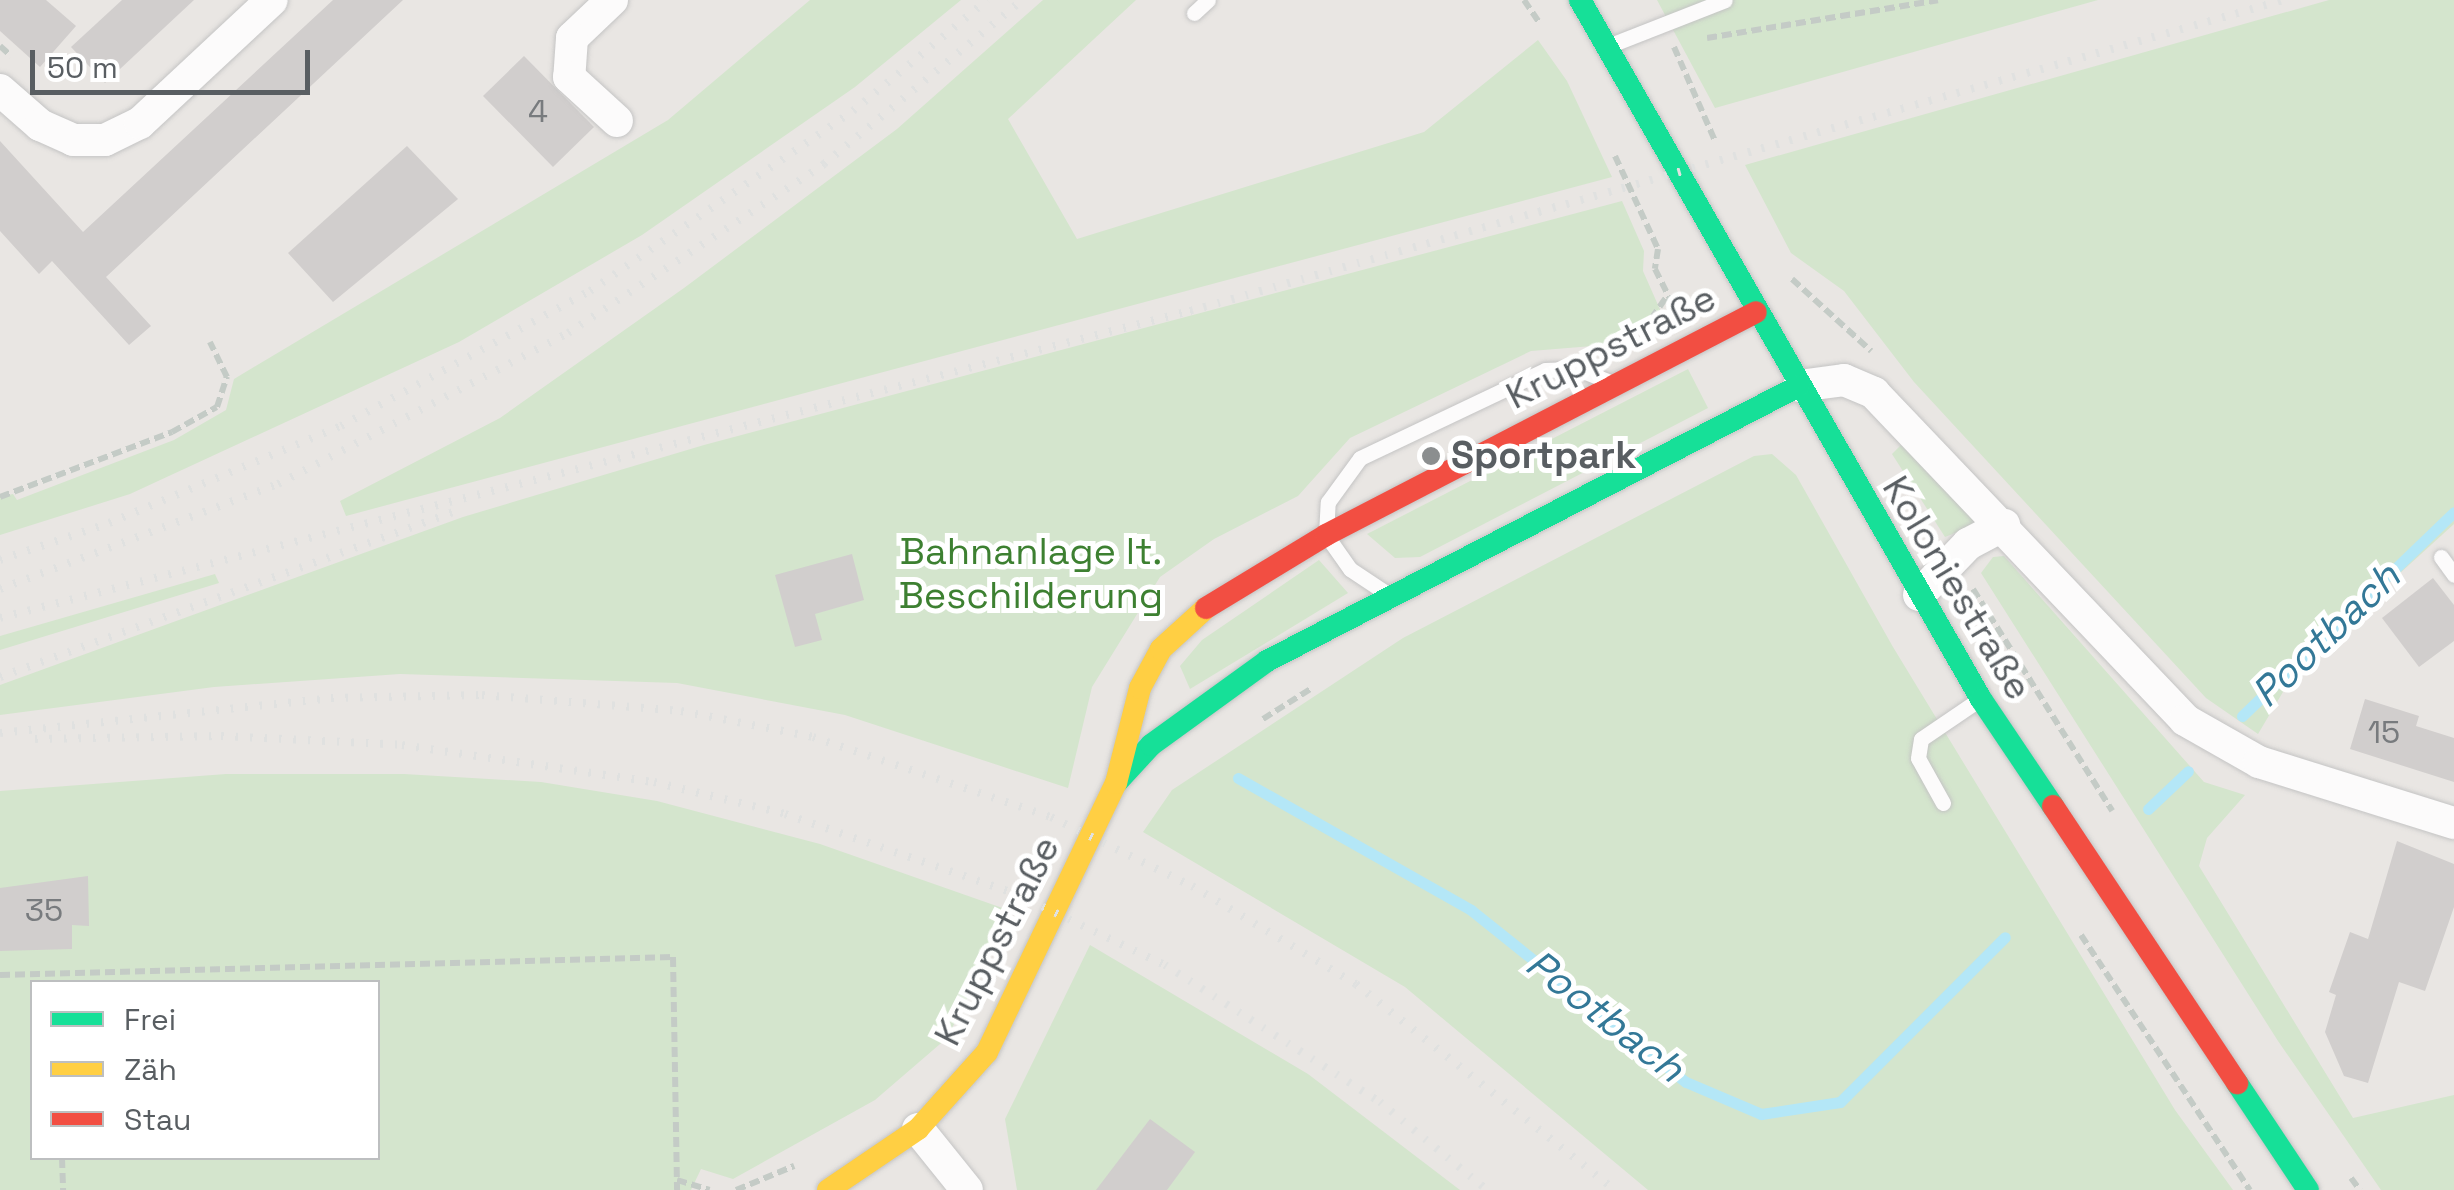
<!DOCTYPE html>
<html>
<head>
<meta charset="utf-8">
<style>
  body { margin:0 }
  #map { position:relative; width:2454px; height:1190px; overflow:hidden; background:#e9e6e3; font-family:"Space Grotesk",sans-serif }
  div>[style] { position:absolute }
  .green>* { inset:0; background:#d4e5cd }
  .stream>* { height:11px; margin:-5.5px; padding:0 5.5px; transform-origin:5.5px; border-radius:5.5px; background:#b4e7f7 }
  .building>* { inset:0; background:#d1cecd }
  .path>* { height:6px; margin-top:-3px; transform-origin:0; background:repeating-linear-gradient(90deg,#c4cbc6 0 10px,transparent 0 15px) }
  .roads { filter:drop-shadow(0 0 2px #c4c4c4) drop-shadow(0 0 2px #c4c4c4) }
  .lane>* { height:15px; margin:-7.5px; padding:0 7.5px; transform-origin:7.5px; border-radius:7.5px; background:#fcfbfb }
  .street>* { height:32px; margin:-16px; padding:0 16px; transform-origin:16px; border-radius:16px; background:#fcfbfb }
  .fast>* { height:22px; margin:-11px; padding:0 11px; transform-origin:11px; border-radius:11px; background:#16e098 }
  .slow>* { height:22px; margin:-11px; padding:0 11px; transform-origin:11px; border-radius:11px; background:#ffcf43 }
  .jam>* { height:22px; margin:-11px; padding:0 11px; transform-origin:11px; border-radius:11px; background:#f24e42 }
  .rail>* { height:8px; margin-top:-4px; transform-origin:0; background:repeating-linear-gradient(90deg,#e0e1e0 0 2.5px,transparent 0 14.5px) }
  .dots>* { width:28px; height:28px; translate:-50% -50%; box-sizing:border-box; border:5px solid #fff; border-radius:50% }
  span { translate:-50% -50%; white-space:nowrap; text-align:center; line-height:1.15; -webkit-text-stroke:10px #fff; paint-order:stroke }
  .number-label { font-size:32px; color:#787b7e }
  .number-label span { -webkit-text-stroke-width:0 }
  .street-label { font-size:38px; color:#595e62 }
  .poi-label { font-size:38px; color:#595e62; font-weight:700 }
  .left { translate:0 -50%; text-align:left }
  .park-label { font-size:38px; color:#3d8031 }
  .water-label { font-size:40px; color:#337897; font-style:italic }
  .legend { position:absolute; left:30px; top:980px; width:350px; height:180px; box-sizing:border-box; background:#fff; border:2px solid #bdbfc0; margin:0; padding:12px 18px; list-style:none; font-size:30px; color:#595e62 }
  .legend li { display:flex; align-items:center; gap:20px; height:50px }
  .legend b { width:50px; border:2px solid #bdbfc0 }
  .scale { position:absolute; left:30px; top:50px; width:280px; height:45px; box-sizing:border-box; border:5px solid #595e62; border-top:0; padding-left:12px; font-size:30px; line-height:35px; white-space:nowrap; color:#595e62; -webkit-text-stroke:8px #fff; paint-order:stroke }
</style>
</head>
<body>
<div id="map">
  <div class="green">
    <div style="clip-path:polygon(810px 0,961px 0,855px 87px,642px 235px,459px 342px,130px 494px,0 535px,0 497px,13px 494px,17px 500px,174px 440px,226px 410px,234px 379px,668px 120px)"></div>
    <div style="clip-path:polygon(1043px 0,1136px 0,1008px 119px,1077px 239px,1424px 132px,1538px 40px,1567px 81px,1612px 177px,346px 516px,340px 501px,500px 418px,684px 288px,897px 129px)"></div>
    <div style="clip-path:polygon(1657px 0,2098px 0,1715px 108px)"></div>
    <div style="clip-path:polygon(2329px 0,2454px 0,2454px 524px,2299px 665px,2258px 734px,2206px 698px,1914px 382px,1844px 291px,1791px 253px,1745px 165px)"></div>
    <div style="clip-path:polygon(1622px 201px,1644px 251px,1643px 271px,1662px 314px,1658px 323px,1617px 344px,1531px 351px,1350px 438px,1298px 496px,1214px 539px,1160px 577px,1092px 687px,1068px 788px,845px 715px,677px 683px,400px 674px,214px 687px,0 715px,0 685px,463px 517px,704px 445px)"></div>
    <div style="clip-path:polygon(1688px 369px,1708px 408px,1420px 557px,1395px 558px,1367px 534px)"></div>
    <div style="clip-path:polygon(1901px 445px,1977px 524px,1945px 537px,1892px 454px)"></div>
    <div style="clip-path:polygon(1772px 454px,1796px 475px,1893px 647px,2175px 1110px,2233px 1190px,1648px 1190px,1405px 987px,1143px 832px,1172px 790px,1403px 638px,1754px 456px)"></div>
    <div style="clip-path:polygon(2004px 556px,2204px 782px,2245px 795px,2207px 838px,2199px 866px,2353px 1118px,2454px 1095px,2454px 1190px,2381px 1190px,2278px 1041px,1981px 573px,1993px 557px)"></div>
    <div style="clip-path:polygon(1319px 560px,1348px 593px,1190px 689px,1180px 666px,1202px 640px)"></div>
    <div style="clip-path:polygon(215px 574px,219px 583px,0 650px,0 636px)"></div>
    <div style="clip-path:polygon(evenodd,226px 774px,404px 774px,541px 782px,657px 801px,820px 844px,1011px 911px,947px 1038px,875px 1100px,733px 1179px,701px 1169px,691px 1190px,0 1190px,0 791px,226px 774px,32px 982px,378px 982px,378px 1158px,32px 1158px,32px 982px)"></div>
    <div style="clip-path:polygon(1090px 945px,1308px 1074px,1460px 1190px,1017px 1190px,1005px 1119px)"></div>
  </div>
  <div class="stream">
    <div style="left:2242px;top:716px;width:294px;rotate:-43.9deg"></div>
    <div style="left:1238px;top:778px;width:268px;rotate:29.5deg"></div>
    <div style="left:1471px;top:910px;width:275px;rotate:38.7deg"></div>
    <div style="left:1686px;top:1082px;width:82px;rotate:23.1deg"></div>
    <div style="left:1761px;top:1114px;width:80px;rotate:-8.6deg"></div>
    <div style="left:1840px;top:1102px;width:233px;rotate:-45deg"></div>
    <div style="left:2148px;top:809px;width:55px;rotate:-43.5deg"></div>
  </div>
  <div class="building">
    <div style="clip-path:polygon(0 0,46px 0,76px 26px,40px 67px,0 31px)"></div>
    <div style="clip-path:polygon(122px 0,194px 0,105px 83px,71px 47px)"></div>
    <div style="clip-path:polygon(333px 0,403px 0,106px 277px,151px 326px,129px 345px,52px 261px,39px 274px,0 231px,0 141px,83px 232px)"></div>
    <div style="clip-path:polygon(524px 56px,594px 127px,553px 167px,483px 96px)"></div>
    <div style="clip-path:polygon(407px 146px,458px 199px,333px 302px,288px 253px)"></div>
    <div style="clip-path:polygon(852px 554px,864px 600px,815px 614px,822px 640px,795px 647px,775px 575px)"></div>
    <div style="clip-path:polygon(2433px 578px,2454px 605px,2454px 641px,2419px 667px,2382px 618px)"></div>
    <div style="clip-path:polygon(2365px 699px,2419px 716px,2416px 726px,2454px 738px,2454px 782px,2350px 749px)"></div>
    <div style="clip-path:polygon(2397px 841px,2454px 864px,2454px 907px,2425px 991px,2399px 982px,2368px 1083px,2344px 1076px,2325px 1032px,2336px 995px,2329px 992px,2350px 932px,2368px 939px)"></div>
    <div style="clip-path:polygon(88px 876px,89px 926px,72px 925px,72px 949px,0 951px,0 888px)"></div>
    <div style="clip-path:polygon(1150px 1119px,1195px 1152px,1167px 1190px,1096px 1190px)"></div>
  </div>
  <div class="path">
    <div style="left:1524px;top:0;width:29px;rotate:56deg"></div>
    <div style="left:1707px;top:38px;width:234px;rotate:-9.3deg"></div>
    <div style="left:0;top:46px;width:15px;rotate:42deg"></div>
    <div style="left:1674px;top:47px;width:103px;rotate:66.4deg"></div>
    <div style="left:1615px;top:156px;width:102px;rotate:65.2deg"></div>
    <div style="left:1658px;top:249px;width:20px;rotate:99deg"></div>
    <div style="left:1655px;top:269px;width:45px;rotate:63.4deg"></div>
    <div style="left:1792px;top:279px;width:107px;rotate:42.3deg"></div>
    <div style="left:1651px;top:319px;width:28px;rotate:-55deg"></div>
    <div style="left:0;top:497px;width:184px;rotate:-20.7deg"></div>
    <div style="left:172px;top:432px;width:51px;rotate:-29.1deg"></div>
    <div style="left:217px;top:407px;width:32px;rotate:-72deg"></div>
    <div style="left:227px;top:377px;width:39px;rotate:-116deg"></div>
    <div style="left:1973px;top:589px;width:262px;rotate:57.9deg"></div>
    <div style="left:1263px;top:719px;width:58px;rotate:-32.3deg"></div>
    <div style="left:2081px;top:935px;width:306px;rotate:56.5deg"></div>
    <div style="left:0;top:975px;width:673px;rotate:-1.53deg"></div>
    <div style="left:673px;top:957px;width:233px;rotate:89deg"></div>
    <div style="left:62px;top:1158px;width:32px;rotate:88deg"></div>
    <div style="left:2351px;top:1178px;width:15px;rotate:53deg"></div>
    <div style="left:677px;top:1180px;width:34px;rotate:17deg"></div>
    <div style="left:736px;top:1190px;width:63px;rotate:-22.5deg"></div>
  </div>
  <div class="roads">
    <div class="lane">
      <div style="left:1194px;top:13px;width:19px;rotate:-43deg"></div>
      <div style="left:1613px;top:44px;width:120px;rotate:-21.4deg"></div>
      <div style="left:2441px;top:557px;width:22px;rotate:54deg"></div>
      <div style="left:1386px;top:593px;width:43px;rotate:-146.3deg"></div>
      <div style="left:1350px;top:569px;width:42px;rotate:-125.2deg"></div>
      <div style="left:1326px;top:535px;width:33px;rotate:-87deg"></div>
      <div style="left:1328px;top:502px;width:54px;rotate:-54deg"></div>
      <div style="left:1360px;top:458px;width:205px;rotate:-25.4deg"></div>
      <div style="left:1545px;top:370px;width:33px;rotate:-2deg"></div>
      <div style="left:1578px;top:369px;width:31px;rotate:22deg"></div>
      <div style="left:1943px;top:803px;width:51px;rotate:-119.1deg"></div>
      <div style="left:1918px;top:758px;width:19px;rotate:-81deg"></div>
      <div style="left:1921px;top:739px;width:68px;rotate:-34.2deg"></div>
    </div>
    <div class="street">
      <div style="left:612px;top:0;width:55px;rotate:136.5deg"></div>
      <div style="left:572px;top:38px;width:39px;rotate:94deg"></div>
      <div style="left:569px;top:77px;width:65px;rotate:42.5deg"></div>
      <div style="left:0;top:90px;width:53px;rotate:41.2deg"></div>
      <div style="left:40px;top:125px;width:36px;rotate:24deg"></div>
      <div style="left:73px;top:140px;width:32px"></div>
      <div style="left:105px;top:140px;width:39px;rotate:-26deg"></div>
      <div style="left:140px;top:123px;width:180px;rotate:-43deg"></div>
      <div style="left:1799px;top:386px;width:45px;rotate:-7.6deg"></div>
      <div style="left:1844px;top:380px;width:33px;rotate:23deg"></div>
      <div style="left:1874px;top:393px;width:451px;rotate:46.4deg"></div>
      <div style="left:2185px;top:720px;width:85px;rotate:29.6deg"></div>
      <div style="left:2259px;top:762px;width:204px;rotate:17.4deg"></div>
      <div style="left:1919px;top:595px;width:71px;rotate:-46.1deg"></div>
      <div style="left:1968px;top:544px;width:41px;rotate:-27.8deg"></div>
      <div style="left:918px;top:1129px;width:78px;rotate:51.2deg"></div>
    </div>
    <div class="fast">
      <div style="left:1580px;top:0;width:806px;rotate:60.16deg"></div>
      <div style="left:1981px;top:699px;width:129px;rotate:56.1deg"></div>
      <div style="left:1117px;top:782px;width:50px;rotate:-47.4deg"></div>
      <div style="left:1151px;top:745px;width:143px;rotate:-35.9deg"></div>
      <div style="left:1267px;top:661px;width:599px;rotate:-27.34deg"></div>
      <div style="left:2237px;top:1083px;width:128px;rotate:56.4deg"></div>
    </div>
    <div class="slow">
      <div style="left:828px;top:1190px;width:109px;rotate:-34.1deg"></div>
      <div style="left:918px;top:1129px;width:103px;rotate:-48.1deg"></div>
      <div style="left:987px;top:1052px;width:298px;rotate:-64.4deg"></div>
      <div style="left:1116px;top:783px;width:98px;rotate:-75.8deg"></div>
      <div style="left:1140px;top:688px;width:44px;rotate:-61.7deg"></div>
      <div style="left:1161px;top:649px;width:61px;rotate:-42.3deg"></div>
    </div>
    <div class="jam">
      <div style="left:1206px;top:608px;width:140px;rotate:-31.3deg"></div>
      <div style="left:1326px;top:535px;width:484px;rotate:-27.4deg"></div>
      <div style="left:2053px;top:806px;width:333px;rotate:56.4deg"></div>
    </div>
  </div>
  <div class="rail">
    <div style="left:0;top:560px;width:115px;rotate:-18.7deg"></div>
    <div style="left:109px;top:523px;width:251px;rotate:-22.7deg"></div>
    <div style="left:341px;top:426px;width:283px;rotate:-28.5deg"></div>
    <div style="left:590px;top:291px;width:319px;rotate:-34.4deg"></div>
    <div style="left:853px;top:111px;width:174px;rotate:-39.6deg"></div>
    <div style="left:0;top:589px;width:297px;rotate:-20.7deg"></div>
    <div style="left:278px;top:484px;width:327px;rotate:-27.5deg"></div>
    <div style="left:568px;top:333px;width:307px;rotate:-33.4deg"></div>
    <div style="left:824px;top:164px;width:257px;rotate:-39.6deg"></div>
    <div style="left:0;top:618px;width:1229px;rotate:-14.47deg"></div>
    <div style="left:1190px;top:311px;width:1137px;rotate:-15.87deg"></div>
    <div style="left:0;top:677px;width:484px;rotate:-20deg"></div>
    <div style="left:0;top:733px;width:333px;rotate:-6deg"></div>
    <div style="left:331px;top:698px;width:151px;rotate:-1.1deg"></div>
    <div style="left:482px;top:695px;width:200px;rotate:4.6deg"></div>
    <div style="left:681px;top:711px;width:135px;rotate:11.1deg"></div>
    <div style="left:813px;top:737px;width:251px;rotate:18.6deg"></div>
    <div style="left:1051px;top:817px;width:157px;rotate:26.1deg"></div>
    <div style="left:1192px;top:886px;width:191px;rotate:30.9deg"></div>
    <div style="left:1356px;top:984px;width:331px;rotate:38.5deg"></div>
    <div style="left:35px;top:739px;width:186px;rotate:-0.9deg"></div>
    <div style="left:221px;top:736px;width:181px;rotate:2.8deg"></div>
    <div style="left:402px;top:745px;width:255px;rotate:8.4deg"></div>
    <div style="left:654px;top:782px;width:135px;rotate:13.7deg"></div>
    <div style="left:785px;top:814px;width:244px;rotate:19.1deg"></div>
    <div style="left:1016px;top:894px;width:165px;rotate:25.5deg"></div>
    <div style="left:1165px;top:965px;width:255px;rotate:32.5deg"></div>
    <div style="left:1380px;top:1102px;width:139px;rotate:39.4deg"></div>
  </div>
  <div class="dots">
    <div style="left:1431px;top:456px;background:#8b8e8f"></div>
  </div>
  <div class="number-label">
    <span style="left:538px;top:111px">4</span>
    <span style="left:2384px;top:732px">15</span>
    <span style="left:44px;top:910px">35</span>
  </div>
  <div class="street-label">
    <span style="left:1611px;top:347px;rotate:-27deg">Kruppstraße</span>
    <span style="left:1957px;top:588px;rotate:59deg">Koloniestraße</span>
    <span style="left:997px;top:941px;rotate:-63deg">Kruppstraße</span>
  </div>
  <div class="poi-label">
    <span class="left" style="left:1451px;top:456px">Sportpark</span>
  </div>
  <div class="park-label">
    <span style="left:1031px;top:574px">Bahnanlage lt.<br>Beschilderung</span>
  </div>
  <div class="water-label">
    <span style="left:2326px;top:635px;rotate:-44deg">Pootbach</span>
    <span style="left:1605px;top:1016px;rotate:38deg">Pootbach</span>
  </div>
  <ul class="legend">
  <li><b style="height:12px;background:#16e098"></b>Frei</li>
  <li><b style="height:12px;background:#ffcf43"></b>Zäh</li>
  <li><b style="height:12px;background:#f24e42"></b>Stau</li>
  </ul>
  <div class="scale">50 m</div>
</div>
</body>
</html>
